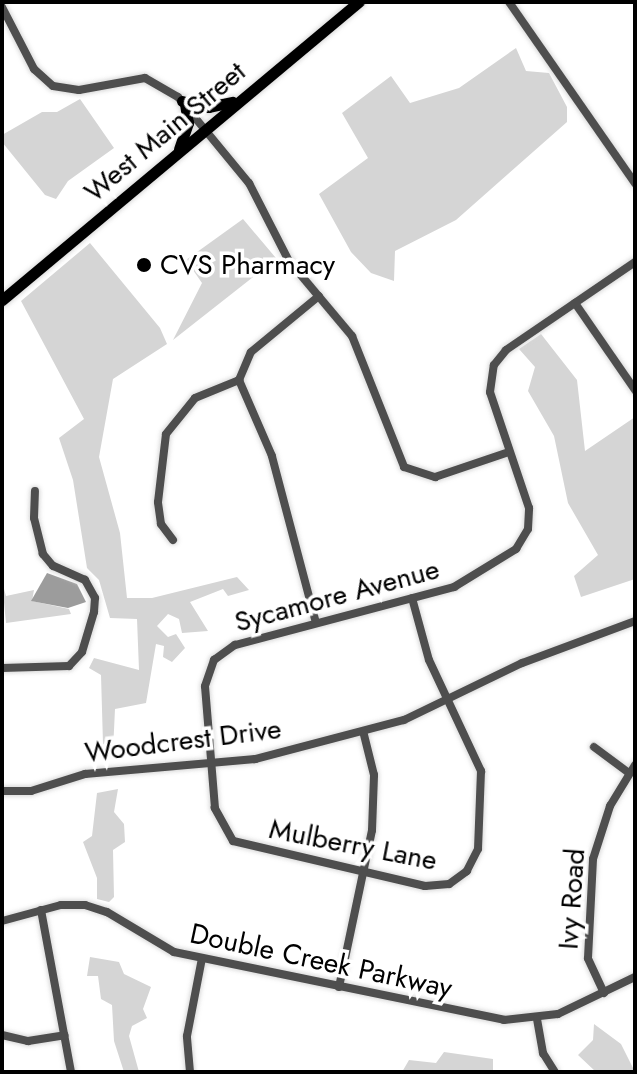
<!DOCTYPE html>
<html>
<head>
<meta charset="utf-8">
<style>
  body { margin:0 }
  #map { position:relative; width:637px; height:1074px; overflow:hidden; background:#fff; font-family:Jost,sans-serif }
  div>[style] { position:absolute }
  .green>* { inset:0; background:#d5d5d5 }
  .water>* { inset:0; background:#9c9c9c }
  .roads { filter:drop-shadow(0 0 2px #dbdbdb) drop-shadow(0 0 2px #dbdbdb) }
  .minor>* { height:8px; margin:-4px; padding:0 4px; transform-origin:4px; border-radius:4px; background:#4e4e4e }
  .major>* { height:11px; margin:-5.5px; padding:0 5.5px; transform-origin:5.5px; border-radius:5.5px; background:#000 }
  .dots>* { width:22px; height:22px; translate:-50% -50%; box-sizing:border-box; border:4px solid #fff; border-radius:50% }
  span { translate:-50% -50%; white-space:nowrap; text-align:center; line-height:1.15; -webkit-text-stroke:7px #fff; paint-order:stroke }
  .street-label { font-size:28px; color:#000 }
  .poi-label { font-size:28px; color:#000 }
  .left { translate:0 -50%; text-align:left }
  .frame { position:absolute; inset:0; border:4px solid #000; pointer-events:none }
</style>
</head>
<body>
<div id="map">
  <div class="green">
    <div style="clip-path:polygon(516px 48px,526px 71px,549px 73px,567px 107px,567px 122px,456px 220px,395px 251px,394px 281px,371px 273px,351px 252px,319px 194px,368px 158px,342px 113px,391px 76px,410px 103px,459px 88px)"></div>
    <div style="clip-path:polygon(80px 99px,114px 148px,68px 181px,56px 199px,45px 195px,2px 142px,2px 135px,42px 112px,57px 112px)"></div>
    <div style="clip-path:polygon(243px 219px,281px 264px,262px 270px,173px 340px,202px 283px,186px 260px)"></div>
    <div style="clip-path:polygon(90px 243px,160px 328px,167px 344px,113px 379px,99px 457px,120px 533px,127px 598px,152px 598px,237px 577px,249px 590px,228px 596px,223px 589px,190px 602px,208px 631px,182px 633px,179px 619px,168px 614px,157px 626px,168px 637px,176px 634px,185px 648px,172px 662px,163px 657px,164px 646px,156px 644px,146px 703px,115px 709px,113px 751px,103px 744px,101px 675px,89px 668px,94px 658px,139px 670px,137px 619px,110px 618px,99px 580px,87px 568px,73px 480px,59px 438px,84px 419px,21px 301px)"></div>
    <div style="clip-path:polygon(541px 334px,577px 380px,585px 451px,635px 417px,635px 579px,581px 597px,574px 576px,598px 555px,568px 503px,554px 436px,528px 391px,535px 367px,519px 349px)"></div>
    <div style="clip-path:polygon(2px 582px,6px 596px,34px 590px,32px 601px,69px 609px,71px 614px,6px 623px)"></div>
    <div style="clip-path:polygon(118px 789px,114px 812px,124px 824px,125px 842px,113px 850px,114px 897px,109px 902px,97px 899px,97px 878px,83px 842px,92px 836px,97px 793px)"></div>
    <div style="clip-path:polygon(90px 957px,119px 962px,124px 974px,151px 987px,143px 1009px,147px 1018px,132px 1026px,129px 1036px,139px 1072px,124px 1072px,114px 1041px,112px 1005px,101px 999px,98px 976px,87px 976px)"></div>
    <div style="clip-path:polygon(594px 1024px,621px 1044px,635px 1072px,596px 1072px,578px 1055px,593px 1040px)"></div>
    <div style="clip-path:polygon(444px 1052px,493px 1059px,493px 1072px,402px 1072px,409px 1060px,436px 1063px)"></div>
  </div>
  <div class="water">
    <div style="clip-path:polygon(47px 573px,77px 584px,86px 602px,68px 608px,31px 601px)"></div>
  </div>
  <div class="roads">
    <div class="minor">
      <div style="left:509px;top:2px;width:221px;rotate:55.2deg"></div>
      <div style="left:2px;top:7px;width:70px;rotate:62.7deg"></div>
      <div style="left:34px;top:69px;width:25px;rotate:42deg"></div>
      <div style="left:53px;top:86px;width:26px;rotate:9deg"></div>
      <div style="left:79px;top:90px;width:67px;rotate:-10.3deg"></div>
      <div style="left:145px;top:78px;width:38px;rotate:30deg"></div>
      <div style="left:178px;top:97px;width:112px;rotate:50.5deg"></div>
      <div style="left:249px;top:183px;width:88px;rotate:62.9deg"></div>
      <div style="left:289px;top:261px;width:98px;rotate:50deg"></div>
      <div style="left:352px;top:336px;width:141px;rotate:68.3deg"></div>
      <div style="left:404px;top:467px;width:33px;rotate:18deg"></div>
      <div style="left:435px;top:477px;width:78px;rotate:-18.7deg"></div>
      <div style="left:575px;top:303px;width:106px;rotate:55.4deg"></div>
      <div style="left:173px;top:540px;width:20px;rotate:-127deg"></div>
      <div style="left:161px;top:524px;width:22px;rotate:-98deg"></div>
      <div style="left:158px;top:502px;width:68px;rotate:-83.3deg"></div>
      <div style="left:166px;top:434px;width:46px;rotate:-51.1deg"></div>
      <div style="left:195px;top:398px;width:48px;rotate:-22.2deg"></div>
      <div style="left:412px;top:598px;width:64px;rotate:74.7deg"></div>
      <div style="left:429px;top:660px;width:123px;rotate:64.9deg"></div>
      <div style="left:481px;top:771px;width:78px;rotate:92.2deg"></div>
      <div style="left:478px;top:849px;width:25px;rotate:117deg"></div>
      <div style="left:467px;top:871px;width:22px;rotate:144deg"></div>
      <div style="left:449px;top:884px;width:24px;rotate:175deg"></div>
      <div style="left:425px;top:886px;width:197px;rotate:-166.8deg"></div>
      <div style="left:233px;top:841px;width:38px;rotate:-119deg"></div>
      <div style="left:215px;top:808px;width:122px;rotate:-94.7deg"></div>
      <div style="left:205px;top:686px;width:28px;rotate:-71deg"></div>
      <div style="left:214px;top:660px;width:26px;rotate:-36deg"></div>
      <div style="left:235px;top:645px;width:227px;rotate:-14.8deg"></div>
      <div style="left:454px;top:587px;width:73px;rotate:-31.5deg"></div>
      <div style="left:516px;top:549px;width:23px;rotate:-59deg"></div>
      <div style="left:528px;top:529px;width:21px;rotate:-87deg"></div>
      <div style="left:529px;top:508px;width:122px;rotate:-108.6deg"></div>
      <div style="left:490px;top:392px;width:27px;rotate:-82deg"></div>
      <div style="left:494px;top:365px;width:19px;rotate:-51deg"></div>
      <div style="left:506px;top:350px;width:156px;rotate:-34.3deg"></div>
      <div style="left:316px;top:623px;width:173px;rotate:-104.8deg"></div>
      <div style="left:272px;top:456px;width:83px;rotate:-113.5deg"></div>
      <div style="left:239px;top:380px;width:30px;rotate:-67deg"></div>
      <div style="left:251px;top:352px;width:88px;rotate:-39.5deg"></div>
      <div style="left:2px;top:668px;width:67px;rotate:-1.7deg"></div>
      <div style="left:69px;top:666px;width:19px;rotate:-47deg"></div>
      <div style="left:82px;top:652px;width:42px;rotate:-73.3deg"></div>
      <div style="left:94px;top:612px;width:14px;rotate:-86deg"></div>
      <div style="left:95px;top:598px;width:21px;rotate:-119deg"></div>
      <div style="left:85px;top:580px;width:35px;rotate:-156deg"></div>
      <div style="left:53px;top:566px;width:16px;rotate:-130deg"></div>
      <div style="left:43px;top:554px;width:37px;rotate:-104deg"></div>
      <div style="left:34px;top:518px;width:27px;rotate:-88deg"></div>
      <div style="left:594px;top:747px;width:44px;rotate:36.6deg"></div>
      <div style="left:2px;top:791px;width:29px"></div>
      <div style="left:31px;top:791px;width:57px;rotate:-17.5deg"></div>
      <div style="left:85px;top:774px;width:171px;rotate:-5deg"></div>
      <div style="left:255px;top:759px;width:154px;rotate:-14.7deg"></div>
      <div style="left:404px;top:720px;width:131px;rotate:-25.8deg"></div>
      <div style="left:522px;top:663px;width:121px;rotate:-20.4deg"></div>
      <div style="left:41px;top:910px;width:165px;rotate:79.5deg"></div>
      <div style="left:2px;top:921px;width:61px;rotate:-15.2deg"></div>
      <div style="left:61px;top:905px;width:24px"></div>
      <div style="left:85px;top:905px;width:23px;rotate:18deg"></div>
      <div style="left:107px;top:912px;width:78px;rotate:30.8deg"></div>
      <div style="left:174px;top:952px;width:337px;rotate:11.6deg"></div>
      <div style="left:504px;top:1020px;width:54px;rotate:-6.3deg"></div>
      <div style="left:558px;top:1014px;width:85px;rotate:-25.7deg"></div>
      <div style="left:339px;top:987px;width:160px;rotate:-78.1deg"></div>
      <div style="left:372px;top:830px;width:55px;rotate:-87.9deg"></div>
      <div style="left:374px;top:775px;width:45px;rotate:-104deg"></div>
      <div style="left:604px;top:993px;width:38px;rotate:-115deg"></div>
      <div style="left:588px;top:958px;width:99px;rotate:-87.1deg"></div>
      <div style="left:593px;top:859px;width:56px;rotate:-72.2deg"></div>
      <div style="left:610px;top:806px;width:48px;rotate:-58.6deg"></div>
      <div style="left:537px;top:1019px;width:35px;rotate:80deg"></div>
      <div style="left:543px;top:1053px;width:22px;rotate:58deg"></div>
      <div style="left:2px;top:1035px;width:27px;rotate:13deg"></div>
      <div style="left:28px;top:1041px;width:37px;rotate:-9deg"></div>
      <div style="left:190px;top:1072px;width:36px;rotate:-95deg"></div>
      <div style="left:187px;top:1036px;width:79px;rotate:-79.1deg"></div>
    </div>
    <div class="major">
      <div style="left:182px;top:101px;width:27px;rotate:13deg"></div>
      <div style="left:208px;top:107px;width:25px;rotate:-12deg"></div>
      <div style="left:179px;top:149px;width:28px;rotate:-71deg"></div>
      <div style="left:188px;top:123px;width:19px;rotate:-99deg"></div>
      <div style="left:2px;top:300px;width:465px;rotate:-39.9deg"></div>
    </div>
  </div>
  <div class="dots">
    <div style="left:144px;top:265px;background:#000"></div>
  </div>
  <div class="street-label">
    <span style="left:165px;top:132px;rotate:-40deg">West Main Street</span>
    <span style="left:337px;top:596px;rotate:-15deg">Sycamore Avenue</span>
    <span style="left:183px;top:741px;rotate:-7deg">Woodcrest Drive</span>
    <span style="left:353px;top:845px;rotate:11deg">Mulberry Lane</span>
    <span style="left:572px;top:899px;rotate:-86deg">Ivy Road</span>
    <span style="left:321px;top:961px;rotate:12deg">Double Creek Parkway</span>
  </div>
  <div class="poi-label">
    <span class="left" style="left:160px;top:265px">CVS Pharmacy</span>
  </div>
  <div class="frame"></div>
</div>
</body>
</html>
